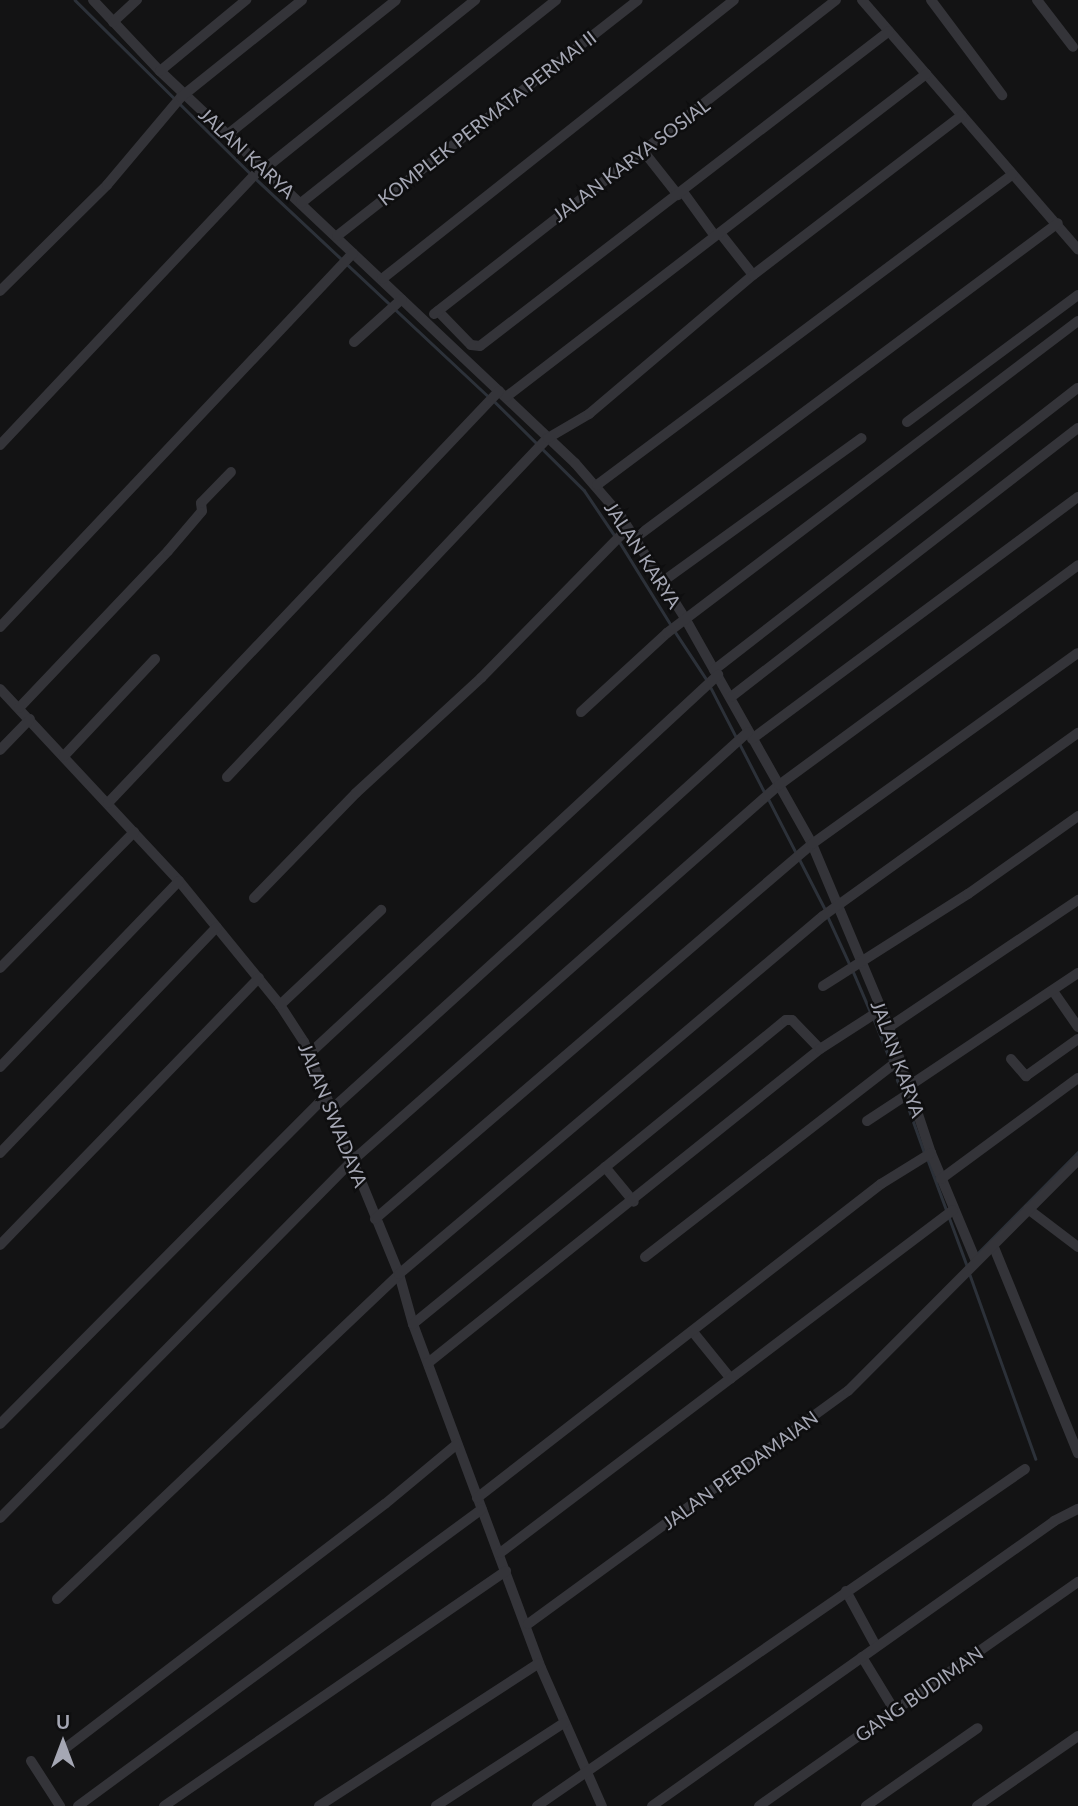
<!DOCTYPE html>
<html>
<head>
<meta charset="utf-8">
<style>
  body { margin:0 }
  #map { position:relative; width:1078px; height:1806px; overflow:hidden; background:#131314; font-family:Lato,sans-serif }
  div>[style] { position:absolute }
  .stream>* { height:2.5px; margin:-1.25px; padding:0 1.25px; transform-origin:1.25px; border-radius:1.25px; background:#2c3139 }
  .minor>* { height:10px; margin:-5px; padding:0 5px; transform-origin:5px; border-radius:5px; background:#343439 }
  span { translate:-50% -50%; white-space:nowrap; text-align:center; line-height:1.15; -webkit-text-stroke:5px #0e0e0f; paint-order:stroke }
  .street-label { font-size:19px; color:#a5a7b4 }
  .north { position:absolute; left:28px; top:1708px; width:70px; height:70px; -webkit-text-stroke:5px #0e0e0f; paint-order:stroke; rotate:0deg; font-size:19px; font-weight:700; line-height:28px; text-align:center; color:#a5a7b4 }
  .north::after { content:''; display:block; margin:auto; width:24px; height:32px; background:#a5a7b4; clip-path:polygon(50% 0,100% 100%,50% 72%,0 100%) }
</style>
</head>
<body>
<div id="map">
  <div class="stream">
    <div style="left:75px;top:0;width:247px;rotate:44.7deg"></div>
    <div style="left:256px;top:179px;width:319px;rotate:43.1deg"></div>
    <div style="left:494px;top:401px;width:127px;rotate:44.7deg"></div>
    <div style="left:584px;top:490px;width:55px;rotate:56deg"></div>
    <div style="left:619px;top:541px;width:99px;rotate:58.2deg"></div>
    <div style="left:674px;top:630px;width:60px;rotate:56.6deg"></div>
    <div style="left:710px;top:686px;width:120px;rotate:62.8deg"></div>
    <div style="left:768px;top:798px;width:127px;rotate:62.8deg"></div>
    <div style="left:828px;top:917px;width:53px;rotate:65.4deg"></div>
    <div style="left:853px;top:971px;width:46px;rotate:66.8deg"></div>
    <div style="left:874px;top:1019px;width:46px;rotate:68.4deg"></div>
    <div style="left:893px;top:1068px;width:29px;rotate:70deg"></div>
    <div style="left:906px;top:1101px;width:56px;rotate:70.3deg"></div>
    <div style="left:928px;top:1160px;width:115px;rotate:69.7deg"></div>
    <div style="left:977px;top:1254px;width:144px;rotate:-45.3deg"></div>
    <div style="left:970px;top:1275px;width:195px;rotate:70.3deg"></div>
  </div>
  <div class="minor">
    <div style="left:93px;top:0;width:98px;rotate:46.7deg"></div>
    <div style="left:160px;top:71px;width:571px;rotate:43.37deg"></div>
    <div style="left:575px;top:463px;width:69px;rotate:49.1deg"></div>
    <div style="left:620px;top:515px;width:124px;rotate:57.8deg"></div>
    <div style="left:686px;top:620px;width:257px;rotate:60.6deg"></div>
    <div style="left:812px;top:844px;width:199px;rotate:67.2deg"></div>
    <div style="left:889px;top:1027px;width:133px;rotate:71.6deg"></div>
    <div style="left:931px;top:1153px;width:117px;rotate:67.4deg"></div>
    <div style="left:862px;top:0;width:330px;rotate:49.1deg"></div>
    <div style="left:931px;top:0;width:119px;rotate:53.2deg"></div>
    <div style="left:1037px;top:0;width:59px;rotate:52.5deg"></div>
    <div style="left:113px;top:22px;width:33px;rotate:-43deg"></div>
    <div style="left:160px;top:71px;width:112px;rotate:-39.5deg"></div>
    <div style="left:227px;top:135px;width:216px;rotate:-38.6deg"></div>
    <div style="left:644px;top:152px;width:55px;rotate:51.7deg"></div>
    <div style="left:263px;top:170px;width:272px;rotate:-38.7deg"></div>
    <div style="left:683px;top:192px;width:54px;rotate:54deg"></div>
    <div style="left:301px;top:203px;width:326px;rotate:-38.5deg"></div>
    <div style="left:720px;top:233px;width:53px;rotate:51.8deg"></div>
    <div style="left:337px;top:236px;width:382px;rotate:-38.1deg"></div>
    <div style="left:382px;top:279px;width:449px;rotate:-38.4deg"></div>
    <div style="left:0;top:291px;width:151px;rotate:-44.7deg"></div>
    <div style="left:107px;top:185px;width:115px;rotate:-49.9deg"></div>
    <div style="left:181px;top:97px;width:155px;rotate:-38.7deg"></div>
    <div style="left:438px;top:311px;width:47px;rotate:45.9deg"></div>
    <div style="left:471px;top:345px;width:9px;rotate:6deg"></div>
    <div style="left:480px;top:346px;width:516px;rotate:-37.6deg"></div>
    <div style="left:434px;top:314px;width:510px;rotate:-37.99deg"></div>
    <div style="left:354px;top:342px;width:64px;rotate:-41.9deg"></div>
    <div style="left:506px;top:397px;width:530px;rotate:-37.56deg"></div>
    <div style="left:907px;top:422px;width:213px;rotate:-36.6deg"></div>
    <div style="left:0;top:445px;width:381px;rotate:-46.7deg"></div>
    <div style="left:597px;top:485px;width:519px;rotate:-36.78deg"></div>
    <div style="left:635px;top:538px;width:527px;rotate:-36.67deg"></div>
    <div style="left:662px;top:582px;width:246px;rotate:-35.8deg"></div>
    <div style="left:0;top:627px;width:514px;rotate:-46.65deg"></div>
    <div style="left:714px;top:670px;width:460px;rotate:-37.8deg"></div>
    <div style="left:0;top:689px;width:262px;rotate:47deg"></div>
    <div style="left:179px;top:881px;width:160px;rotate:50.8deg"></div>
    <div style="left:280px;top:1005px;width:44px;rotate:57deg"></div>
    <div style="left:304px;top:1042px;width:251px;rotate:67.7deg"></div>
    <div style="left:399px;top:1274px;width:52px;rotate:74.4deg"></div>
    <div style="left:413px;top:1324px;width:367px;rotate:69.6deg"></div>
    <div style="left:541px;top:1668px;width:151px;rotate:66.2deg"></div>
    <div style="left:731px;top:697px;width:439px;rotate:-37.8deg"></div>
    <div style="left:19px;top:708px;width:216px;rotate:-46.5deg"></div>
    <div style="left:168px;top:551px;width:52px;rotate:-49.6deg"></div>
    <div style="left:202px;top:511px;width:8px;rotate:-97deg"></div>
    <div style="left:201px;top:503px;width:43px;rotate:-45.9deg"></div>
    <div style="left:581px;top:712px;width:117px;rotate:-42.6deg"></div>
    <div style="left:667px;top:633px;width:516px;rotate:-37.2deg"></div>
    <div style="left:752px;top:739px;width:406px;rotate:-36.6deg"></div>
    <div style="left:0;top:750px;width:43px;rotate:-45.9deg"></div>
    <div style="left:64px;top:756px;width:133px;rotate:-46.8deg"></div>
    <div style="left:227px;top:777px;width:467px;rotate:-46.6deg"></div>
    <div style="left:548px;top:438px;width:48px;rotate:-30.3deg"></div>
    <div style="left:589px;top:414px;width:215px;rotate:-40.3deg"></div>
    <div style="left:753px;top:275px;width:263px;rotate:-37.4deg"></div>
    <div style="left:108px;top:803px;width:568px;rotate:-46.5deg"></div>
    <div style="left:254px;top:898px;width:146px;rotate:-45.8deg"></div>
    <div style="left:356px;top:793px;width:170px;rotate:-42.6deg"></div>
    <div style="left:481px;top:678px;width:210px;rotate:-45.6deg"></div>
    <div style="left:0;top:968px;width:191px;rotate:-45.4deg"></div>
    <div style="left:823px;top:986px;width:172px;rotate:-32.4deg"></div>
    <div style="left:968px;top:894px;width:135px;rotate:-35.3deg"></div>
    <div style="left:1053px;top:991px;width:44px;rotate:55.2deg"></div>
    <div style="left:280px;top:1005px;width:139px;rotate:-43.2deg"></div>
    <div style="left:889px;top:1027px;width:228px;rotate:-33.9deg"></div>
    <div style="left:309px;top:1054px;width:558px;rotate:-42.82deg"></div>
    <div style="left:1011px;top:1059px;width:23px;rotate:49deg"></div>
    <div style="left:1026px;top:1076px;width:64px;rotate:-35.4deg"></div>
    <div style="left:0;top:1067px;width:258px;rotate:-46.1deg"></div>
    <div style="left:909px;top:1086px;width:203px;rotate:-33.8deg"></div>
    <div style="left:333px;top:1108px;width:560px;rotate:-42.18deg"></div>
    <div style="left:867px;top:1121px;width:53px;rotate:-33.4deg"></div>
    <div style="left:0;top:1153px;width:313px;rotate:-46.2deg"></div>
    <div style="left:605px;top:1167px;width:45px;rotate:50.4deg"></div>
    <div style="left:941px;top:1179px;width:170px;rotate:-36.4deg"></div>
    <div style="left:1028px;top:1209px;width:63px;rotate:37.2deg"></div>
    <div style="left:375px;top:1219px;width:576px;rotate:-40.63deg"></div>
    <div style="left:812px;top:844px;width:327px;rotate:-35.7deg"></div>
    <div style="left:0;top:1245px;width:372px;rotate:-45.9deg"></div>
    <div style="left:993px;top:1245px;width:225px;rotate:67.8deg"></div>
    <div style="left:645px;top:1257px;width:321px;rotate:-37.8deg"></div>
    <div style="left:413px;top:1324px;width:481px;rotate:-39.2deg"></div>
    <div style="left:786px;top:1020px;width:6px"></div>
    <div style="left:792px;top:1020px;width:40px;rotate:46deg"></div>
    <div style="left:693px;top:1332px;width:60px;rotate:51deg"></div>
    <div style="left:428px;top:1363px;width:502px;rotate:-38.7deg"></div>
    <div style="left:820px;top:1049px;width:74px;rotate:-32.8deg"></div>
    <div style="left:0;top:1424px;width:462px;rotate:-45.2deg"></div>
    <div style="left:477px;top:1498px;width:512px;rotate:-37.86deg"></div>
    <div style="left:881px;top:1184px;width:59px;rotate:-31.8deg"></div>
    <div style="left:0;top:1518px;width:501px;rotate:-45.4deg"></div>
    <div style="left:352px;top:1161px;width:569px;rotate:-41.37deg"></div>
    <div style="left:779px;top:785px;width:371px;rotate:-36.3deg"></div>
    <div style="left:500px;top:1553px;width:568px;rotate:-37.13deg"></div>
    <div style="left:846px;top:1591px;width:63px;rotate:61.4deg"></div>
    <div style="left:57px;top:1599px;width:472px;rotate:-43.5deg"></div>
    <div style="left:399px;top:1274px;width:555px;rotate:-40.18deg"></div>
    <div style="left:823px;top:916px;width:314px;rotate:-35.7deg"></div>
    <div style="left:528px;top:1624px;width:396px;rotate:-36.1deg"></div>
    <div style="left:848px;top:1391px;width:326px;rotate:-45.1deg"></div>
    <div style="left:862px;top:1657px;width:63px;rotate:58.6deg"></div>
    <div style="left:67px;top:1747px;width:400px;rotate:-37.4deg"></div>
    <div style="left:385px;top:1504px;width:94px;rotate:-39.8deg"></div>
    <div style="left:31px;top:1761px;width:54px;rotate:57.2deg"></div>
    <div style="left:78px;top:1806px;width:501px;rotate:-36.32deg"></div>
    <div style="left:164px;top:1806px;width:415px;rotate:-34.5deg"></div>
    <div style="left:319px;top:1806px;width:262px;rotate:-33deg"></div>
    <div style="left:436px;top:1806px;width:153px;rotate:-33deg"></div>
    <div style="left:537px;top:1806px;width:593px;rotate:-34.63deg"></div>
    <div style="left:652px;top:1806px;width:493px;rotate:-35.3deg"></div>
    <div style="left:1054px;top:1521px;width:27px;rotate:-27deg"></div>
    <div style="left:759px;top:1806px;width:390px;rotate:-35.1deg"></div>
    <div style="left:866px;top:1806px;width:136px;rotate:-34.9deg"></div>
    <div style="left:977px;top:1806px;width:123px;rotate:-34.7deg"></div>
  </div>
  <div class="street-label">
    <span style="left:487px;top:118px;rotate:-38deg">KOMPLEK PERMATA PERMAI II</span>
    <span style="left:247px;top:153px;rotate:43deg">JALAN KARYA</span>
    <span style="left:631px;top:160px;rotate:-37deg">JALAN KARYA SOSIAL</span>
    <span style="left:643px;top:555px;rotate:57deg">JALAN KARYA</span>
    <span style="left:898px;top:1059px;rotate:70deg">JALAN KARYA</span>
    <span style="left:333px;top:1115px;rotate:68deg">JALAN SWADAYA</span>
    <span style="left:740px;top:1470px;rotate:-36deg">JALAN PERDAMAIAN</span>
    <span style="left:919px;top:1694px;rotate:-35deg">GANG BUDIMAN</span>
  </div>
  <div class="north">U</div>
</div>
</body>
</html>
